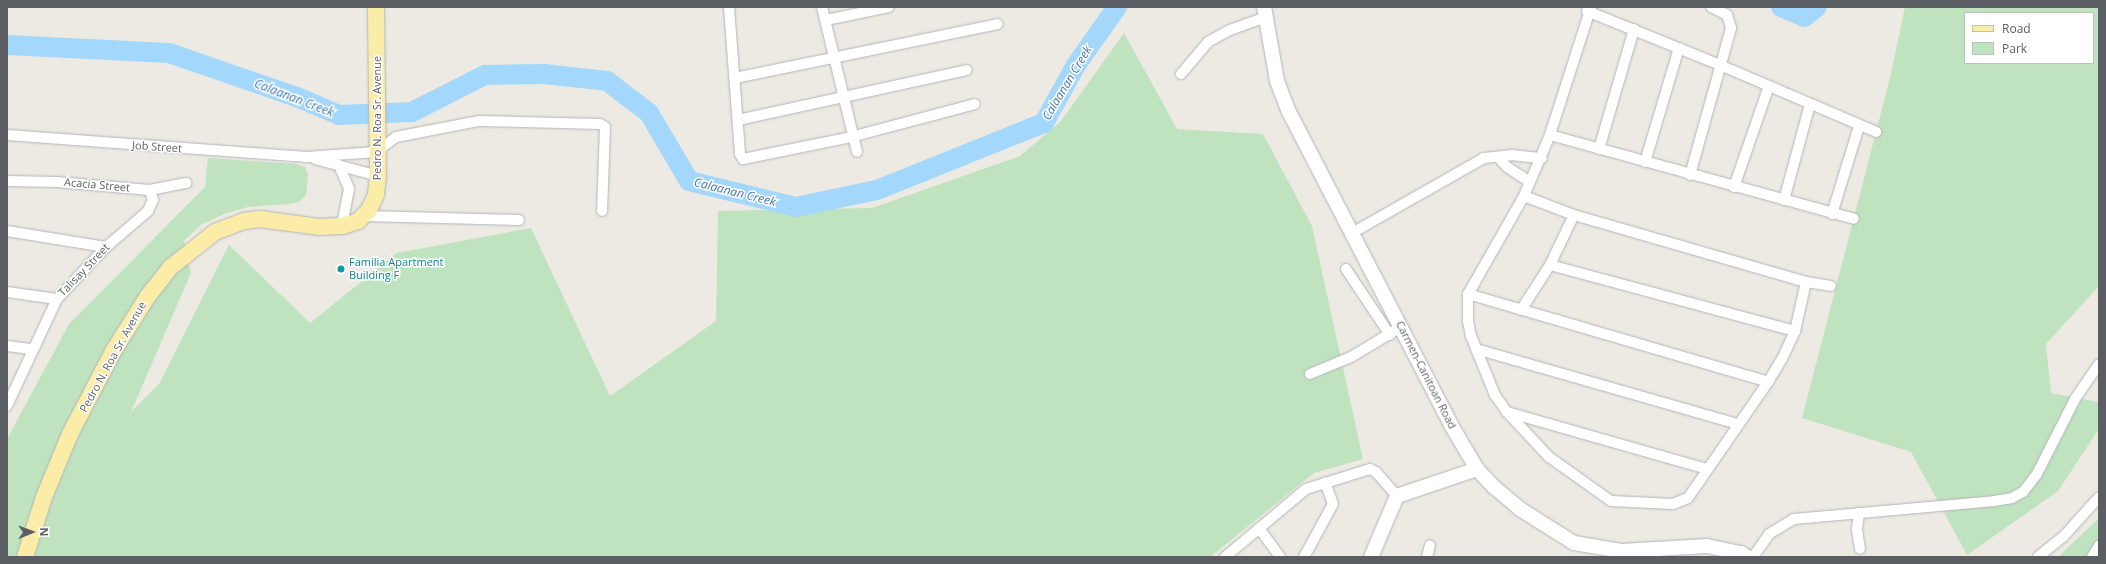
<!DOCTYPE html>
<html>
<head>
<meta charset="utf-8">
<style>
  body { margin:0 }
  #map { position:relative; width:2106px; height:564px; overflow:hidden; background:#eceae2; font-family:"Open Sans",sans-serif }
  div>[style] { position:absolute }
  .green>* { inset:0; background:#c0e3bf }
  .river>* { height:20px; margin:-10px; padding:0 10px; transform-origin:10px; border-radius:10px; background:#a3d7fb }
  .roads { filter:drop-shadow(0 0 1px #b2b5b9) drop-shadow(0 0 1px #b2b5b9) }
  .street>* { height:10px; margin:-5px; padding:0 5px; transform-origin:5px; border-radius:5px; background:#fff }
  .secondary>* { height:14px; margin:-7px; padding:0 7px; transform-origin:7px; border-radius:7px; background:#fff }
  .primary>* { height:16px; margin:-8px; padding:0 8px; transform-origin:8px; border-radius:8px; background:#fbeca8 }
  .dots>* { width:11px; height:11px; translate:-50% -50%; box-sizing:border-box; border:2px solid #fff; border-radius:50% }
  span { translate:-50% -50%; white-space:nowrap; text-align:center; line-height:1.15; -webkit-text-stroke:3px #fff; paint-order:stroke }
  .street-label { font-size:11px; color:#5a5e62 }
  .culture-label { font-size:11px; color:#0d838f }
  .left { translate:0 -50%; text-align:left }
  .water-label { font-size:12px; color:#4278ac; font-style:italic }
  .frame { position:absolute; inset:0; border:8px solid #5a5e62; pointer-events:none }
  .legend { position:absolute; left:1964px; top:12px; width:130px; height:52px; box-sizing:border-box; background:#fff; border:1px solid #bdbfc0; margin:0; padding:5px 7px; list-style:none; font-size:12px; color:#5a5e62 }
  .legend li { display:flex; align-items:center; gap:8px; height:20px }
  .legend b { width:20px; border:1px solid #bdbfc0 }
  .north { position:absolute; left:12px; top:512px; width:40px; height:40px; -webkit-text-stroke:3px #fff; paint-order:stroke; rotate:89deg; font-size:11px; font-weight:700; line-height:16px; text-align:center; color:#5a5e62 }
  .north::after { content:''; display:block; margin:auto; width:14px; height:18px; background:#5a5e62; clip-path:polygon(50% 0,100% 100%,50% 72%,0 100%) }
</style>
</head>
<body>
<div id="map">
  <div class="green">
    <div style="clip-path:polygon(evenodd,1905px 7px,2099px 7px,2099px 286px,2046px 344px,2051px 393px,2099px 402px,2099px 429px,2058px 491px,1967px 555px,1911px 452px,1802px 418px,1890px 78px,1905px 7px,1965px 13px,2093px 13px,2093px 63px,1965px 63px,1965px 13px)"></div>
    <div style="clip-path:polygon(1124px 33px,1177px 129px,1263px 134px,1312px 226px,1363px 459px,1314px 473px,1210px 557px,7px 557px,7px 439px,69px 324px,205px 187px,208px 158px,297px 164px,305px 167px,308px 175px,306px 195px,299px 202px,289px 204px,248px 207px,224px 214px,201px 225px,184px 241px,191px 273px,131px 412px,159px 384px,229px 245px,310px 323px,397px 253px,531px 228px,610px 396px,716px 321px,718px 211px,872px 208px,1020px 156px,1061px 121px)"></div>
    <div style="clip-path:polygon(2099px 518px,2099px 538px,2087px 557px,2058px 557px)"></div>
  </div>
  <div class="river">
    <div style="left:1781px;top:7px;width:25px;rotate:23deg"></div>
    <div style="left:1804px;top:17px;width:16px;rotate:-38deg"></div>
    <div style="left:7px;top:45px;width:162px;rotate:2.8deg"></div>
    <div style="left:169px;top:53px;width:135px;rotate:19deg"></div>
    <div style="left:297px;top:97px;width:46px;rotate:23.2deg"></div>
    <div style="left:339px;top:115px;width:73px;rotate:-2.4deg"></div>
    <div style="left:412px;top:112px;width:82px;rotate:-26.9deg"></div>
    <div style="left:485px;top:75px;width:59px;rotate:-1deg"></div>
    <div style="left:544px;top:74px;width:63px;rotate:6.3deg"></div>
    <div style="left:607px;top:81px;width:53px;rotate:37.3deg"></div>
    <div style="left:649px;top:113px;width:79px;rotate:59.5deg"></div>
    <div style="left:689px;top:181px;width:110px;rotate:13.7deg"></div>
    <div style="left:796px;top:207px;width:83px;rotate:-11.9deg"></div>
    <div style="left:877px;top:190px;width:180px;rotate:-21.9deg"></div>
    <div style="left:1044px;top:123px;width:66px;rotate:-61.1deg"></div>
    <div style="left:1076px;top:65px;width:71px;rotate:-54.7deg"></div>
  </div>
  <div class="roads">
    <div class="street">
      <div style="left:729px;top:7px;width:147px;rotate:85.7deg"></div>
      <div style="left:740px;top:154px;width:6px;rotate:59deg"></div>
      <div style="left:743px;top:159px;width:110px;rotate:-11.5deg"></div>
      <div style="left:851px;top:137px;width:128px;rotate:-14.9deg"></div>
      <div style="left:822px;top:7px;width:149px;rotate:76.4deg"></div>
      <div style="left:1591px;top:7px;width:134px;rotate:107.8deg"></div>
      <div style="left:1550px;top:135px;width:315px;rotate:15.4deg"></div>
      <div style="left:1587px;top:11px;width:144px;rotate:22.1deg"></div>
      <div style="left:1720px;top:65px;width:170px;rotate:23.2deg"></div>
      <div style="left:826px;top:20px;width:64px;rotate:-11.7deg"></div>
      <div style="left:1181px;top:74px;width:42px;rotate:-49.8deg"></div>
      <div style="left:1208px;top:42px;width:25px;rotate:-29deg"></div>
      <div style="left:1230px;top:30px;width:37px;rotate:-20deg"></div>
      <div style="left:735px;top:78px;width:268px;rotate:-11.6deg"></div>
      <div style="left:738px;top:120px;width:234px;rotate:-12.3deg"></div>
      <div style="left:7px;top:135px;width:301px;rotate:4.2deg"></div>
      <div style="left:307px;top:157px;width:69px;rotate:-4.1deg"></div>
      <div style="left:376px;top:152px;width:25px;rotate:-37deg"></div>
      <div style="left:396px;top:137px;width:85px;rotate:-10.9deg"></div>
      <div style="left:479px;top:121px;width:121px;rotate:1.4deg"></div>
      <div style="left:600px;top:124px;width:6px;rotate:31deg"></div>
      <div style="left:605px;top:127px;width:84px;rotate:92deg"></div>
      <div style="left:1550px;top:135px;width:66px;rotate:113.1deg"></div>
      <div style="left:1524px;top:196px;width:113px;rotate:119.7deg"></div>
      <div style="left:1468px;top:294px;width:27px;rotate:90deg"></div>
      <div style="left:1468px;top:321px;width:15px;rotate:79deg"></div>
      <div style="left:1471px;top:336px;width:64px;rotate:67.9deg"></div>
      <div style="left:1495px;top:395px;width:21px;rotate:55deg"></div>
      <div style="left:1507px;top:412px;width:62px;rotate:47deg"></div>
      <div style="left:1549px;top:457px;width:76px;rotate:35.4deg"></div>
      <div style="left:1611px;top:501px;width:62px;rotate:2.8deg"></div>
      <div style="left:1673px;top:504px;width:16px;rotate:-22deg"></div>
      <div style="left:1688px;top:498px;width:141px;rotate:-55.4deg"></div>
      <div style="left:1768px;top:382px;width:29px;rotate:-59deg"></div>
      <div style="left:1783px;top:357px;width:29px;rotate:-65deg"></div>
      <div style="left:1795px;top:331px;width:50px;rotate:-77.3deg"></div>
      <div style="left:1806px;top:282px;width:25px;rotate:9deg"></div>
      <div style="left:1599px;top:149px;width:125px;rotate:-73.7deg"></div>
      <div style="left:1498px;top:157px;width:13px;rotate:48deg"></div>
      <div style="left:1507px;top:167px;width:27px;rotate:33deg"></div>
      <div style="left:315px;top:159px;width:65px;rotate:15.1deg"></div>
      <div style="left:1645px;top:162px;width:119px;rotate:-73.4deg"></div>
      <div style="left:339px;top:165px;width:26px;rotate:67deg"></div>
      <div style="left:349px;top:189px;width:38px;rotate:101deg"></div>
      <div style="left:1690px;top:175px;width:153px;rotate:-74.4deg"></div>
      <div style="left:1731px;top:28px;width:14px;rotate:-107deg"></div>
      <div style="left:1727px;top:15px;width:18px;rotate:-153deg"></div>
      <div style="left:7px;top:181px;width:50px;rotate:1.1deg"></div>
      <div style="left:57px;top:182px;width:93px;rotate:4.9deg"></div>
      <div style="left:150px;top:190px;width:37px;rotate:-11deg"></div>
      <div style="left:1734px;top:187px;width:107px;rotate:-70.9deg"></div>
      <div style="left:1524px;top:196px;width:53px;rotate:20.8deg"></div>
      <div style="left:1574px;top:215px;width:241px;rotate:16.1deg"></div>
      <div style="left:1784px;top:200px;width:99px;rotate:-74.8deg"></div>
      <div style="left:1832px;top:214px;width:92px;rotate:-72.9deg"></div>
      <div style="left:364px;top:216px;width:155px;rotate:1.5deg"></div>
      <div style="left:7px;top:231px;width:100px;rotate:9.2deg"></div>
      <div style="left:1352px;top:233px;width:152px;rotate:-29.6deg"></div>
      <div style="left:1484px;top:158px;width:27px;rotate:-6deg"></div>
      <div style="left:1511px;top:155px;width:31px;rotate:6deg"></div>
      <div style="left:1550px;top:265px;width:254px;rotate:15.1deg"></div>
      <div style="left:1346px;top:269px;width:79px;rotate:56.3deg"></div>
      <div style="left:7px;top:292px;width:50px;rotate:8deg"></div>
      <div style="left:1468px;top:294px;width:313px;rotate:16.3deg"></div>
      <div style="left:1521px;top:310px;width:54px;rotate:-57.2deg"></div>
      <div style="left:1550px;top:265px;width:55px;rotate:-64.4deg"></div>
      <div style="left:7px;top:346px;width:26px;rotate:7deg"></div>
      <div style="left:1476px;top:349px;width:273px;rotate:16deg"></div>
      <div style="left:1310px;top:374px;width:44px;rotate:-22.5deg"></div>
      <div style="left:1351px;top:357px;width:58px;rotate:-31deg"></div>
      <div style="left:7px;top:406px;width:118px;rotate:-65deg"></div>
      <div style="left:57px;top:299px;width:71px;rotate:-46.7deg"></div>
      <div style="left:106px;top:247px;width:55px;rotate:-40.6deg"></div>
      <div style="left:148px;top:211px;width:12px;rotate:-66deg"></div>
      <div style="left:153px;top:200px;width:10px;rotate:-107deg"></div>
      <div style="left:1507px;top:412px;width:208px;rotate:15.9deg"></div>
      <div style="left:1859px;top:513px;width:17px;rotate:97deg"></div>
      <div style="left:1857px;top:530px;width:19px;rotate:81deg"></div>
      <div style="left:1259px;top:528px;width:36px;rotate:54deg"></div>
      <div style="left:1225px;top:557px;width:106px;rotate:-40deg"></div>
      <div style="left:1306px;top:489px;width:67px;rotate:-17.4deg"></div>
      <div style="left:1370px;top:469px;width:7px;rotate:27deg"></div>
      <div style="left:1376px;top:472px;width:32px;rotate:49deg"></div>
      <div style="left:1304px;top:557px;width:60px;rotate:-61.3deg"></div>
      <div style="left:1333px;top:504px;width:23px;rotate:-110deg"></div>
      <div style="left:1427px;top:557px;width:12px;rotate:-76deg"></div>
      <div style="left:1753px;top:557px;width:28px;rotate:-55deg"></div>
      <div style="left:1769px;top:534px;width:29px;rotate:-31deg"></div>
      <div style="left:1794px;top:519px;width:201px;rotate:-5.1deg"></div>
      <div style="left:1994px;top:501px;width:18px;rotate:-9deg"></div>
      <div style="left:2012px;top:498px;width:13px;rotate:-29deg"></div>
      <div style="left:2023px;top:492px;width:23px;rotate:-52deg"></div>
      <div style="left:2037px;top:474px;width:84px;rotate:-63.1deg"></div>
      <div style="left:2075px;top:399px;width:42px;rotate:-55.6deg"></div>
      <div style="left:2038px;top:557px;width:33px;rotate:-39deg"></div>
      <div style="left:2064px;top:536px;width:52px;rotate:-48.1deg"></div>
      <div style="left:2092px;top:557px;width:13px;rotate:-58deg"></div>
    </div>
    <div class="secondary">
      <div style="left:1264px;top:7px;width:75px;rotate:80deg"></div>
      <div style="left:1277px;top:81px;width:31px;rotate:69deg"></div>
      <div style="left:1288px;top:110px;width:355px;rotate:62.6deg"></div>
      <div style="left:1451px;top:425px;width:51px;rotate:59.4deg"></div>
      <div style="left:1477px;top:469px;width:25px;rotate:47deg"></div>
      <div style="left:1494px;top:487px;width:34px;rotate:40deg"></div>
      <div style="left:1520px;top:509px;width:64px;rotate:32.2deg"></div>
      <div style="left:1574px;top:543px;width:49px;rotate:9.5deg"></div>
      <div style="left:1622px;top:551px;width:85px;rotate:-3.4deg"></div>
      <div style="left:1707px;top:546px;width:35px;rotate:12deg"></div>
      <div style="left:1741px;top:553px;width:7px;rotate:34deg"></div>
      <div style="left:1371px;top:557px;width:66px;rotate:-66.9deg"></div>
      <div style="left:1397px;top:496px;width:84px;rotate:-18.6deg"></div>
    </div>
    <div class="primary">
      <div style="left:25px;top:557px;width:63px;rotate:-72.4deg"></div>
      <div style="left:44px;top:497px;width:68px;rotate:-67.6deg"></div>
      <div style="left:70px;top:434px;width:95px;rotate:-62.4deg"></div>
      <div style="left:114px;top:350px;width:64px;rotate:-57.8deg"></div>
      <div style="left:148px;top:296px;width:37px;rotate:-52deg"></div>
      <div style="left:171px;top:267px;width:56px;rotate:-38.5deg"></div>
      <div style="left:215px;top:232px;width:31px;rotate:-21deg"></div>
      <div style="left:244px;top:221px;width:16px;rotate:-7deg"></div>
      <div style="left:260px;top:219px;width:61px;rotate:7.6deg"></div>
      <div style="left:320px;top:227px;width:22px;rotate:-3deg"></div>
      <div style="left:342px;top:226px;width:17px;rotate:-17deg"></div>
      <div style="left:358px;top:221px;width:16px;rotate:-45deg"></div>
      <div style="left:369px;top:210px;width:17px;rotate:-66deg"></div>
      <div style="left:376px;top:194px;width:18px;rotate:-84deg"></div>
      <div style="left:378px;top:176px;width:169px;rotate:-90.7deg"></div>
    </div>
  </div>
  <div class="dots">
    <div style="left:341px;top:269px;background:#0f9aa8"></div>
  </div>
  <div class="street-label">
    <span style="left:377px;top:118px;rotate:-90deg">Pedro N. Roa Sr. Avenue</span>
    <span style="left:157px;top:147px;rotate:4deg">Job Street</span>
    <span style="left:97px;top:185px;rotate:5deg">Acacia Street</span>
    <span style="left:84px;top:270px;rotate:-46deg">Talisay Street</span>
    <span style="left:113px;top:357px;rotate:-61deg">Pedro N. Roa Sr. Avenue</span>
    <span style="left:1426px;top:375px;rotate:63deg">Carmen-Canitoan Road</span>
  </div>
  <div class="culture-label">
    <span class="left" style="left:349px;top:269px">Familia Apartment<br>Building F</span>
  </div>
  <div class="water-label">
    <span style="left:1067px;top:83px;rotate:-59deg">Calaanan Creek</span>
    <span style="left:294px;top:98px;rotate:21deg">Calaanan Creek</span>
    <span style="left:735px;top:192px;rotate:14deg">Calaanan Creek</span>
  </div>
  <div class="frame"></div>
  <ul class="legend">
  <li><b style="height:5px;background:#fbeca8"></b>Road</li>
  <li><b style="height:11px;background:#c0e3bf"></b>Park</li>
  </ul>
  <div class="north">N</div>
</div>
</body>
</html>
